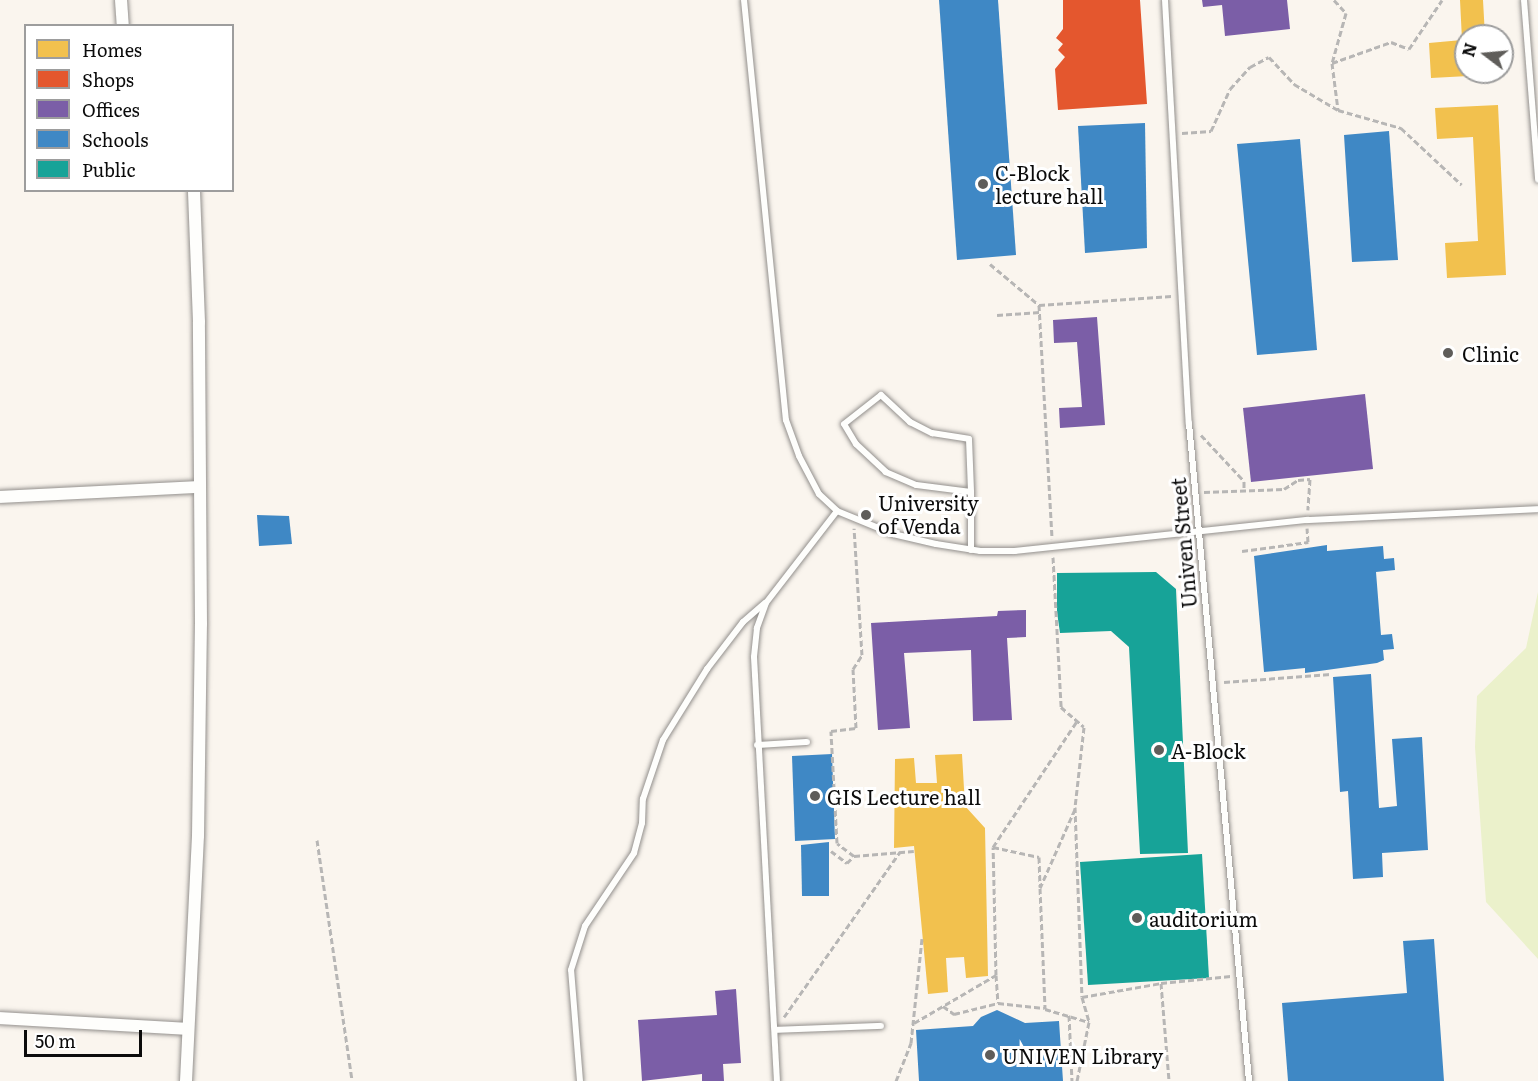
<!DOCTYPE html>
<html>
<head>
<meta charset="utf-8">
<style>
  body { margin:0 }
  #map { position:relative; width:1538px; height:1081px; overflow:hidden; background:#faf5ee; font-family:Literata,serif }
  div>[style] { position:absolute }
  .green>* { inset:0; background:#ebf1cb }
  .homes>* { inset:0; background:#f2c14e }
  .shops>* { inset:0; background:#e4572e }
  .offices>* { inset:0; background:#7b5ea7 }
  .schools>* { inset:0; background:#3f88c5 }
  .public>* { inset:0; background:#17a398 }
  .path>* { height:3px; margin-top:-1.5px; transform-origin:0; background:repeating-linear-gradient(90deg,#b7b6b5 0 6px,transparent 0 9px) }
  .roads { filter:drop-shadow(0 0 2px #93908d) drop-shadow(0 0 2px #93908d) }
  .lane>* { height:6px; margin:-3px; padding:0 3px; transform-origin:3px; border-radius:3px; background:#fefefc }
  .street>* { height:12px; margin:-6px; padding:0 6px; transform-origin:6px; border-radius:6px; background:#fefefc }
  .dots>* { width:16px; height:16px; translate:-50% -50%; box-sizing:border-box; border:3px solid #fff; border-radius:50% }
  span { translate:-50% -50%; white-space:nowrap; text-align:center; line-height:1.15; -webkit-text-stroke:6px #fff; paint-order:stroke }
  .poi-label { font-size:20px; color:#0b0b0b }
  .left { translate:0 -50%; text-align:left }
  .street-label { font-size:20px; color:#0b0b0b }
  .legend { position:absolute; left:24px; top:24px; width:210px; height:168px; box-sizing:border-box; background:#fff; border:2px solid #9d9d9d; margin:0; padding:8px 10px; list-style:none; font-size:18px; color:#0b0b0b }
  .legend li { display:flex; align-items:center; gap:12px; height:30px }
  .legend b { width:30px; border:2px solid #9d9d9d }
  .north { position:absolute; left:1454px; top:24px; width:60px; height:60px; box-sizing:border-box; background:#fff; border:2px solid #9d9d9d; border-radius:50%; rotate:286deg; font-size:16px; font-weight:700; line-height:24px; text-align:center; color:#0b0b0b }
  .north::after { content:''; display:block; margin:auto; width:21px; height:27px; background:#5f5d5a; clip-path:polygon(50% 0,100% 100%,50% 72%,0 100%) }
  .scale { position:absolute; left:24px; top:1030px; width:118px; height:27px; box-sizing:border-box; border:3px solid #0b0b0b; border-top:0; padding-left:8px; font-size:18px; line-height:21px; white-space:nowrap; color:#0b0b0b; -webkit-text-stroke:4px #fff; paint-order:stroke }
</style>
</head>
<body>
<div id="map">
  <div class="green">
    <div style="clip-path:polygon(1538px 592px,1538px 959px,1486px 902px,1475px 747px,1477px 696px,1526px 648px)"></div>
  </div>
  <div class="homes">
    <div style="clip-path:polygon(1460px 0,1483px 0,1485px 36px,1466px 36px,1466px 72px,1487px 75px,1431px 78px,1429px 43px,1462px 40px)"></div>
    <div style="clip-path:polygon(1498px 105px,1506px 275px,1447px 278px,1445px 243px,1478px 241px,1473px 137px,1437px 139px,1435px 108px)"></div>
    <div style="clip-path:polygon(962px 754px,965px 806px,985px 828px,988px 976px,966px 978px,964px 957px,946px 958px,948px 992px,928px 994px,914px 846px,894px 848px,895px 759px,914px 758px,916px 783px,937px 783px,935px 755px)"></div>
  </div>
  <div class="shops">
    <div style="clip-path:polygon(1063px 0,1140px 0,1147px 104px,1058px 110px,1055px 69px,1065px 57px,1058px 50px,1063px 44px,1056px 38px,1063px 29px)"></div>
  </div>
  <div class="offices">
    <div style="clip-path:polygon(1202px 0,1287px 0,1290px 29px,1225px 36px,1222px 5px,1203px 7px)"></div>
    <div style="clip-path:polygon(1097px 317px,1105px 425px,1060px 428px,1059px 408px,1082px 407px,1077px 342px,1054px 343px,1053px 320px)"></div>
    <div style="clip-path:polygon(1365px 394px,1373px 469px,1251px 482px,1243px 408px)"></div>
    <div style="clip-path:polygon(1026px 610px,1026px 637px,1007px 638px,1012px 720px,973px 721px,971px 650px,904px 653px,910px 728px,878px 730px,871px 623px,997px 616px,998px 611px)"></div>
    <div style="clip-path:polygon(736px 989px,741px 1063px,723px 1064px,724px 1081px,702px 1081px,702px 1074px,642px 1081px,638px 1020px,717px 1015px,715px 991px)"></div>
  </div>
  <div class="schools">
    <div style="clip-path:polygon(939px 0,998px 0,1016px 255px,957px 260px)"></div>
    <div style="clip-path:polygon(1145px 123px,1147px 248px,1085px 253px,1078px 126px)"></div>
    <div style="clip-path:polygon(1389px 131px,1398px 260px,1352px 262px,1344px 135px)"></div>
    <div style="clip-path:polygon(1300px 139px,1317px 350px,1257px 355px,1237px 144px)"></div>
    <div style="clip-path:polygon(257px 515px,289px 516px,292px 544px,259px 546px)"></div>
    <div style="clip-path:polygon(1327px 545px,1327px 551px,1383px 546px,1384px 559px,1394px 558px,1395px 570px,1376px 572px,1381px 635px,1392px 634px,1394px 649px,1383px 650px,1384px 660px,1377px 663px,1305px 673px,1305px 668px,1264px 672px,1254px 556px)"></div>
    <div style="clip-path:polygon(1371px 674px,1379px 808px,1397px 806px,1392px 739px,1422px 737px,1428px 850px,1382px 853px,1383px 877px,1353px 879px,1348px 791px,1340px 792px,1333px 677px)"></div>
    <div style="clip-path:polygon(832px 754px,835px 839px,795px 841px,792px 756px)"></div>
    <div style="clip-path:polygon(829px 842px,829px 896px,802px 896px,801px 845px)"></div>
    <div style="clip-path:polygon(1434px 939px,1444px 1081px,1288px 1081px,1282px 1003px,1407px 993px,1403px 941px)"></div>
    <div style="clip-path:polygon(997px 1010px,1025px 1023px,1059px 1021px,1063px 1081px,919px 1081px,916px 1030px,973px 1026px,981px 1017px)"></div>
  </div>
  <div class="public">
    <div style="clip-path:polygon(1156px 572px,1176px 589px,1188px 853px,1140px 854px,1129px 647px,1111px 631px,1060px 633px,1057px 612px,1057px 573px)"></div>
    <div style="clip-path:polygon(1202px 854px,1209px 978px,1088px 985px,1080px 862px)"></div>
  </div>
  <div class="path">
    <div style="left:1334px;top:0;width:18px;rotate:47deg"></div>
    <div style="left:1346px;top:13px;width:52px;rotate:105.6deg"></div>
    <div style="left:1332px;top:63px;width:47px;rotate:82.7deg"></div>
    <div style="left:1332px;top:63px;width:63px;rotate:-19.6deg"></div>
    <div style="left:1391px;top:42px;width:19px;rotate:21deg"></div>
    <div style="left:1409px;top:49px;width:59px;rotate:-56deg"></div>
    <div style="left:1182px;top:133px;width:29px;rotate:-4deg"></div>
    <div style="left:1211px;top:131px;width:46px;rotate:-65.7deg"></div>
    <div style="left:1230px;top:89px;width:30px;rotate:-48deg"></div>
    <div style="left:1250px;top:67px;width:21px;rotate:-28deg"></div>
    <div style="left:1269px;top:57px;width:37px;rotate:47deg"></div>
    <div style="left:1294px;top:84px;width:51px;rotate:30.6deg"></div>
    <div style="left:1338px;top:110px;width:66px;rotate:15.9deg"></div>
    <div style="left:1401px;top:128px;width:83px;rotate:43.1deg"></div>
    <div style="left:990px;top:264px;width:64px;rotate:39.9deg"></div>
    <div style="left:1039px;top:305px;width:234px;rotate:86.8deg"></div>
    <div style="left:1039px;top:305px;width:133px;rotate:-3.9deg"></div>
    <div style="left:997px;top:315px;width:43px;rotate:-4deg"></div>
    <div style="left:1201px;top:435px;width:63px;rotate:46.9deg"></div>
    <div style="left:1244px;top:481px;width:7px;rotate:90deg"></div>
    <div style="left:1204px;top:492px;width:80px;rotate:-2.1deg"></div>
    <div style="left:1284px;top:489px;width:17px;rotate:-33deg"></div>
    <div style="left:1298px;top:480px;width:12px;rotate:-5deg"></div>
    <div style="left:1310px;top:479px;width:31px;rotate:94deg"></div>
    <div style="left:1242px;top:551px;width:67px;rotate:-7.8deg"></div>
    <div style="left:1308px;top:542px;width:14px;rotate:-94deg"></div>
    <div style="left:1053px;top:557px;width:150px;rotate:86.9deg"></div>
    <div style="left:1061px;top:707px;width:30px;rotate:41deg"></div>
    <div style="left:1084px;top:727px;width:81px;rotate:96.4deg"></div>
    <div style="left:1075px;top:807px;width:190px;rotate:87.9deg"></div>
    <div style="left:1082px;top:997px;width:26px;rotate:74deg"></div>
    <div style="left:1089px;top:1022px;width:60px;rotate:101.5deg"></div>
    <div style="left:1224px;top:682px;width:107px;rotate:-4.3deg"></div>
    <div style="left:1075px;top:809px;width:86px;rotate:113.9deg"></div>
    <div style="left:1040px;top:888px;width:121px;rotate:87.6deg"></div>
    <div style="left:1045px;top:1009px;width:46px;rotate:16.5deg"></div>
    <div style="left:317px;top:840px;width:244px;rotate:81.7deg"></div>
    <div style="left:993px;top:847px;width:47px;rotate:12.3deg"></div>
    <div style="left:1039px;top:857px;width:30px;rotate:88deg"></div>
    <div style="left:831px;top:851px;width:20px;rotate:37deg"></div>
    <div style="left:847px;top:863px;width:10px;rotate:-45deg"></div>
    <div style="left:854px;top:856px;width:60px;rotate:-4.8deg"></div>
    <div style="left:854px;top:856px;width:21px;rotate:-143deg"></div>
    <div style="left:837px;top:843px;width:112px;rotate:-93.1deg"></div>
    <div style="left:831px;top:731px;width:25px;rotate:-7deg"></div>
    <div style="left:856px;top:728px;width:59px;rotate:-92.9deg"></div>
    <div style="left:853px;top:669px;width:17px;rotate:-57deg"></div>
    <div style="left:862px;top:655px;width:127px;rotate:-93.6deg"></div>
    <div style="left:996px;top:975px;width:28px;rotate:86deg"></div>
    <div style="left:1161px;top:983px;width:70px;rotate:-5.7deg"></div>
    <div style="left:1082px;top:997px;width:80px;rotate:-10deg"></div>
    <div style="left:1161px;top:983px;width:98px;rotate:85.3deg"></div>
    <div style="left:943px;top:1006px;width:14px;rotate:36deg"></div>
    <div style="left:954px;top:1014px;width:45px;rotate:-14deg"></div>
    <div style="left:998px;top:1003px;width:46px;rotate:6.2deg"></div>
    <div style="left:1069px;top:1015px;width:66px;rotate:87.4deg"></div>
    <div style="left:784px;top:1017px;width:202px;rotate:-54.9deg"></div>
    <div style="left:914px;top:1023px;width:95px;rotate:-30.3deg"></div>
    <div style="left:996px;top:975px;width:128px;rotate:-91.3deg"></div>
    <div style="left:993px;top:847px;width:151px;rotate:-56.3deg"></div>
    <div style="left:896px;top:1081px;width:41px;rotate:-68.5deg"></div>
    <div style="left:911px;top:1043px;width:105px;rotate:-84deg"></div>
  </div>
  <div class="roads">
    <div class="lane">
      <div style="left:744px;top:0;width:422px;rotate:84.3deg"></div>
      <div style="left:786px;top:420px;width:38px;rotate:70deg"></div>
      <div style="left:799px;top:456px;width:43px;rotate:62.2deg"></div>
      <div style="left:819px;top:494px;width:25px;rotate:43deg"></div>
      <div style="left:837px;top:511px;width:116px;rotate:127.7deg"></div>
      <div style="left:766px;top:603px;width:27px;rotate:110deg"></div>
      <div style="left:757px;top:628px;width:29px;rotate:96deg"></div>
      <div style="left:754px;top:657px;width:425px;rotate:86.9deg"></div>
      <div style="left:1165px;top:0;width:424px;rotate:86.8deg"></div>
      <div style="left:1189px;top:423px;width:661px;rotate:84.79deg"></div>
      <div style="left:1524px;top:0;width:180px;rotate:85.5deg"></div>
      <div style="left:971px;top:492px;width:55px;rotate:-172.7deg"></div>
      <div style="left:916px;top:485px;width:33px;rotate:-157deg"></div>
      <div style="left:886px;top:472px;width:41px;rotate:-137deg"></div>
      <div style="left:856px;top:444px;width:23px;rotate:-121deg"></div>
      <div style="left:844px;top:424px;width:47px;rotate:-38.1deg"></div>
      <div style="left:881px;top:395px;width:40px;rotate:43deg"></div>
      <div style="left:910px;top:422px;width:25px;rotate:27deg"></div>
      <div style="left:932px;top:433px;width:37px;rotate:9deg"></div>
      <div style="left:969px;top:439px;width:53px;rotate:87.8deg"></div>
      <div style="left:971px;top:492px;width:58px;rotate:90deg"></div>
      <div style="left:837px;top:511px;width:61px;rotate:22.3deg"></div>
      <div style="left:893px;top:534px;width:44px;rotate:13.1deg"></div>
      <div style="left:936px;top:544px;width:45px;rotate:9deg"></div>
      <div style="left:980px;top:551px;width:35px"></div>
      <div style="left:1015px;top:551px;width:294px;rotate:-6.1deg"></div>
      <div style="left:1307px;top:520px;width:231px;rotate:-2.7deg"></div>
      <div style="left:757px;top:745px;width:50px;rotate:-3.4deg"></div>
      <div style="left:775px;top:1030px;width:106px;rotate:-2.2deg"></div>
      <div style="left:580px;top:1081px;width:111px;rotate:-94.6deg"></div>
      <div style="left:571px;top:970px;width:46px;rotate:-72.3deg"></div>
      <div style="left:585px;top:926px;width:88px;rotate:-56.1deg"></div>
      <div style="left:634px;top:853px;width:31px;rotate:-75deg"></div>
      <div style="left:642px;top:823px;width:24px;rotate:-88deg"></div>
      <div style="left:643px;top:799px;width:62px;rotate:-71.3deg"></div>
      <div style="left:663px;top:740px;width:84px;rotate:-58.2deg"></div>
      <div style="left:707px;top:669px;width:59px;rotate:-52.5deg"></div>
      <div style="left:743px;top:622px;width:29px;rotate:-41deg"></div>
    </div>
    <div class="street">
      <div style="left:121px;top:0;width:26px;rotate:86deg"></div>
      <div style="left:0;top:497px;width:199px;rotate:-2.9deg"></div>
      <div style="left:0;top:1018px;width:188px;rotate:3.3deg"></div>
      <div style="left:186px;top:1081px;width:245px;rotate:-87.2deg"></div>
      <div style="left:198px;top:836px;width:212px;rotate:-89.2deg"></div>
      <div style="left:201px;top:624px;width:302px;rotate:-90.4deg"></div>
      <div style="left:199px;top:322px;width:132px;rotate:-92.2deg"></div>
    </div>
  </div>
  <div class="dots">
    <div style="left:983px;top:184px;background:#5f5d5a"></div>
    <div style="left:1448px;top:353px;background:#5f5d5a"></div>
    <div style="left:866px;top:515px;background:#5f5d5a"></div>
    <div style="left:1159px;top:750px;background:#5f5d5a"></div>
    <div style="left:815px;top:796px;background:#5f5d5a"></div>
    <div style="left:1137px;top:918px;background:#5f5d5a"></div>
    <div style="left:990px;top:1055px;background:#5f5d5a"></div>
  </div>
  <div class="poi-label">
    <span class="left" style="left:995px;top:184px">C-Block<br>lecture hall</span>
    <span class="left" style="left:1462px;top:353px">Clinic</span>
    <span class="left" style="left:878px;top:514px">University<br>of Venda</span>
    <span class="left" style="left:1171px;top:750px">A-Block</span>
    <span class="left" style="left:827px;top:796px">GIS Lecture hall</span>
    <span class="left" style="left:1149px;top:918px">auditorium</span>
    <span class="left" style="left:1002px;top:1055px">UNIVEN Library</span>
  </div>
  <div class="street-label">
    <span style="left:1183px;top:543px;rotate:-95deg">Univen Street</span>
  </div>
  <ul class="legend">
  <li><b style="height:16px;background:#f2c14e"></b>Homes</li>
  <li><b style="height:16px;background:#e4572e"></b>Shops</li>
  <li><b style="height:16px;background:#7b5ea7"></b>Offices</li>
  <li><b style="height:16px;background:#3f88c5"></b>Schools</li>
  <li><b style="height:16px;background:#17a398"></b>Public</li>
  </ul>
  <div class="north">N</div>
  <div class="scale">50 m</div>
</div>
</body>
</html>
